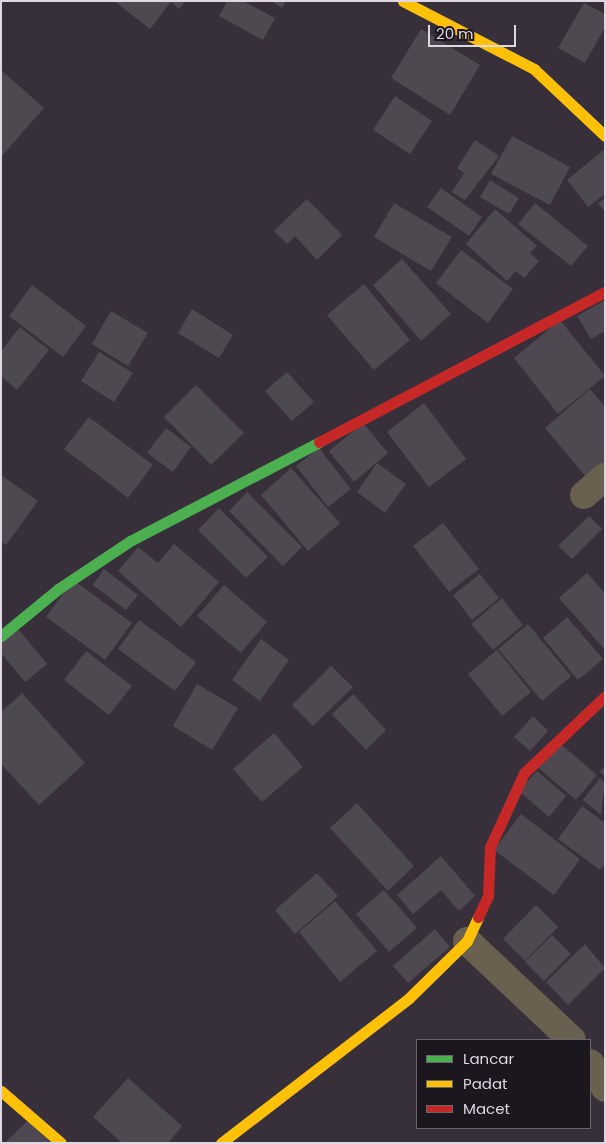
<!DOCTYPE html>
<html>
<head>
<meta charset="utf-8">
<style>
  body { margin:0 }
  #map { position:relative; width:606px; height:1144px; overflow:hidden; background:#37303a; font-family:Poppins,sans-serif }
  div>[style] { position:absolute }
  .building>* { inset:0; background:#4e4850 }
  .street>* { height:28px; margin:-14px; padding:0 14px; transform-origin:14px; border-radius:14px; background:#696050 }
  .fast>* { height:11px; margin:-5.5px; padding:0 5.5px; transform-origin:5.5px; border-radius:5.5px; background:#4caf50 }
  .slow>* { height:11px; margin:-5.5px; padding:0 5.5px; transform-origin:5.5px; border-radius:5.5px; background:#ffc107 }
  .jam>* { height:11px; margin:-5.5px; padding:0 5.5px; transform-origin:5.5px; border-radius:5.5px; background:#c62828 }
  span { translate:-50% -50%; white-space:nowrap; text-align:center; line-height:1.15; -webkit-text-stroke:4.5px #1c171f; paint-order:stroke }
  .frame { position:absolute; inset:0; border:2px solid #dfd8e3; pointer-events:none }
  .legend { position:absolute; left:416px; top:1039px; width:175px; height:90px; box-sizing:border-box; background:#1c171f; border:1px solid #6a646d; margin:0; padding:6px 9px; list-style:none; font-size:15px; color:#dfd8e3 }
  .legend li { display:flex; align-items:center; gap:10px; height:25px }
  .legend b { width:25px; border:1px solid #6a646d }
  .scale { position:absolute; left:428px; top:25px; width:88px; height:22px; box-sizing:border-box; border:2px solid #dfd8e3; border-top:0; padding-left:6px; font-size:15px; line-height:18px; white-space:nowrap; color:#dfd8e3; -webkit-text-stroke:4px #1c171f; paint-order:stroke }
</style>
</head>
<body>
<div id="map">
  <div class="building">
    <div style="clip-path:polygon(114px 1px,168px 1px,170px 3px,150px 29px)"></div>
    <div style="clip-path:polygon(170px 1px,185px 1px,179px 9px)"></div>
    <div style="clip-path:polygon(227px 1px,243px 1px,275px 18px,263px 40px,219px 16px)"></div>
    <div style="clip-path:polygon(271px 1px,286px 1px,282px 8px)"></div>
    <div style="clip-path:polygon(584px 3px,605px 14px,605px 27px,585px 63px,558px 48px)"></div>
    <div style="clip-path:polygon(421px 29px,480px 65px,450px 115px,391px 78px)"></div>
    <div style="clip-path:polygon(1px 70px,44px 108px,1px 157px)"></div>
    <div style="clip-path:polygon(395px 96px,432px 121px,410px 154px,373px 130px)"></div>
    <div style="clip-path:polygon(512px 136px,570px 167px,550px 205px,491px 174px)"></div>
    <div style="clip-path:polygon(475px 140px,499px 156px,465px 200px,452px 192px,464px 173px,457px 168px)"></div>
    <div style="clip-path:polygon(605px 149px,605px 194px,588px 207px,567px 180px)"></div>
    <div style="clip-path:polygon(490px 180px,519px 198px,509px 214px,480px 197px)"></div>
    <div style="clip-path:polygon(441px 188px,482px 217px,469px 236px,427px 207px)"></div>
    <div style="clip-path:polygon(605px 198px,605px 212px,598px 203px)"></div>
    <div style="clip-path:polygon(307px 199px,342px 235px,317px 260px,295px 236px,287px 244px,274px 231px)"></div>
    <div style="clip-path:polygon(394px 203px,452px 237px,431px 271px,374px 237px)"></div>
    <div style="clip-path:polygon(535px 203px,588px 246px,571px 266px,518px 224px)"></div>
    <div style="clip-path:polygon(495px 209px,537px 246px,530px 253px,539px 261px,524px 278px,516px 271px,507px 281px,466px 244px)"></div>
    <div style="clip-path:polygon(461px 250px,513px 289px,488px 323px,436px 283px)"></div>
    <div style="clip-path:polygon(402px 259px,451px 314px,421px 341px,373px 285px)"></div>
    <div style="clip-path:polygon(364px 284px,410px 340px,374px 370px,327px 315px)"></div>
    <div style="clip-path:polygon(32px 285px,86px 326px,63px 357px,9px 316px)"></div>
    <div style="clip-path:polygon(605px 300px,605px 331px,591px 339px,577px 316px)"></div>
    <div style="clip-path:polygon(192px 309px,233px 335px,219px 358px,178px 333px)"></div>
    <div style="clip-path:polygon(111px 311px,148px 333px,128px 366px,92px 344px)"></div>
    <div style="clip-path:polygon(560px 320px,605px 376px,558px 414px,514px 358px)"></div>
    <div style="clip-path:polygon(20px 327px,49px 350px,17px 390px,1px 376px,1px 351px)"></div>
    <div style="clip-path:polygon(99px 352px,133px 373px,114px 402px,81px 381px)"></div>
    <div style="clip-path:polygon(287px 372px,314px 402px,292px 421px,265px 391px)"></div>
    <div style="clip-path:polygon(196px 385px,244px 433px,211px 465px,164px 417px)"></div>
    <div style="clip-path:polygon(590px 389px,605px 407px,605px 462px,586px 477px,545px 428px)"></div>
    <div style="clip-path:polygon(424px 403px,466px 459px,429px 487px,387px 432px)"></div>
    <div style="clip-path:polygon(89px 417px,153px 465px,128px 498px,64px 449px)"></div>
    <div style="clip-path:polygon(363px 423px,388px 453px,354px 482px,329px 451px)"></div>
    <div style="clip-path:polygon(166px 428px,191px 447px,173px 472px,147px 453px)"></div>
    <div style="clip-path:polygon(319px 448px,351px 489px,328px 507px,296px 466px)"></div>
    <div style="clip-path:polygon(377px 463px,406px 484px,385px 513px,357px 492px)"></div>
    <div style="clip-path:polygon(291px 468px,340px 523px,308px 551px,261px 495px)"></div>
    <div style="clip-path:polygon(1px 475px,38px 501px,6px 545px,1px 542px)"></div>
    <div style="clip-path:polygon(247px 492px,302px 547px,283px 566px,229px 511px)"></div>
    <div style="clip-path:polygon(219px 508px,268px 557px,246px 578px,198px 530px)"></div>
    <div style="clip-path:polygon(589px 516px,602px 529px,572px 559px,558px 546px)"></div>
    <div style="clip-path:polygon(443px 523px,479px 569px,449px 592px,413px 546px)"></div>
    <div style="clip-path:polygon(174px 544px,219px 582px,181px 627px,118px 571px,138px 547px,158px 563px)"></div>
    <div style="clip-path:polygon(104px 569px,138px 595px,126px 610px,93px 585px)"></div>
    <div style="clip-path:polygon(587px 573px,605px 593px,605px 650px,559px 598px)"></div>
    <div style="clip-path:polygon(480px 574px,499px 598px,472px 620px,453px 595px)"></div>
    <div style="clip-path:polygon(73px 580px,132px 623px,105px 660px,46px 617px)"></div>
    <div style="clip-path:polygon(224px 585px,267px 622px,241px 653px,197px 616px)"></div>
    <div style="clip-path:polygon(502px 598px,523px 625px,493px 650px,471px 624px)"></div>
    <div style="clip-path:polygon(567px 617px,603px 659px,578px 680px,543px 638px)"></div>
    <div style="clip-path:polygon(139px 620px,196px 662px,175px 691px,118px 649px)"></div>
    <div style="clip-path:polygon(528px 624px,571px 676px,542px 701px,498px 649px)"></div>
    <div style="clip-path:polygon(18px 629px,47px 664px,25px 682px,1px 653px,1px 643px)"></div>
    <div style="clip-path:polygon(261px 639px,289px 660px,260px 701px,232px 680px)"></div>
    <div style="clip-path:polygon(497px 650px,531px 692px,502px 716px,468px 674px)"></div>
    <div style="clip-path:polygon(86px 651px,132px 686px,109px 715px,64px 680px)"></div>
    <div style="clip-path:polygon(331px 666px,353px 687px,313px 726px,292px 705px)"></div>
    <div style="clip-path:polygon(197px 684px,238px 708px,212px 750px,173px 726px)"></div>
    <div style="clip-path:polygon(22px 693px,85px 763px,39px 805px,1px 764px,1px 712px)"></div>
    <div style="clip-path:polygon(353px 694px,386px 730px,366px 750px,332px 714px)"></div>
    <div style="clip-path:polygon(533px 716px,548px 731px,530px 751px,514px 737px)"></div>
    <div style="clip-path:polygon(274px 733px,303px 767px,262px 802px,233px 769px)"></div>
    <div style="clip-path:polygon(557px 741px,597px 775px,576px 800px,537px 767px)"></div>
    <div style="clip-path:polygon(605px 766px,605px 776px,600px 772px)"></div>
    <div style="clip-path:polygon(537px 771px,566px 796px,549px 817px,519px 791px)"></div>
    <div style="clip-path:polygon(600px 778px,605px 783px,601px 815px,583px 800px)"></div>
    <div style="clip-path:polygon(357px 803px,414px 866px,388px 891px,330px 828px)"></div>
    <div style="clip-path:polygon(582px 806px,605px 823px,605px 864px,600px 870px,558px 839px)"></div>
    <div style="clip-path:polygon(521px 814px,580px 859px,554px 895px,494px 850px)"></div>
    <div style="clip-path:polygon(441px 856px,475px 896px,459px 911px,441px 890px,413px 914px,397px 895px)"></div>
    <div style="clip-path:polygon(317px 873px,338px 896px,295px 934px,275px 910px)"></div>
    <div style="clip-path:polygon(384px 890px,417px 928px,389px 952px,356px 914px)"></div>
    <div style="clip-path:polygon(335px 901px,377px 951px,340px 982px,299px 932px)"></div>
    <div style="clip-path:polygon(536px 905px,558px 927px,525px 961px,503px 939px)"></div>
    <div style="clip-path:polygon(435px 929px,450px 947px,408px 983px,393px 966px)"></div>
    <div style="clip-path:polygon(552px 935px,571px 954px,544px 981px,525px 962px)"></div>
    <div style="clip-path:polygon(585px 944px,605px 968px,568px 1005px,546px 982px)"></div>
    <div style="clip-path:polygon(128px 1078px,182px 1126px,168px 1143px,122px 1143px,93px 1117px)"></div>
    <div style="clip-path:polygon(28px 1120px,51px 1143px,5px 1143px)"></div>
  </div>
  <div class="street">
    <div style="left:584px;top:495px;width:28px;rotate:-41deg"></div>
    <div style="left:467px;top:941px;width:144px;rotate:43.3deg"></div>
    <div style="left:590px;top:1063px;width:29px;rotate:59deg"></div>
  </div>
  <div class="fast">
    <div style="left:1px;top:636px;width:74px;rotate:-39.5deg"></div>
    <div style="left:58px;top:589px;width:87px;rotate:-33.7deg"></div>
    <div style="left:130px;top:541px;width:213px;rotate:-27.6deg"></div>
  </div>
  <div class="slow">
    <div style="left:403px;top:1px;width:148px;rotate:27.4deg"></div>
    <div style="left:534px;top:69px;width:98px;rotate:43.3deg"></div>
    <div style="left:1px;top:1091px;width:79px;rotate:40.9deg"></div>
    <div style="left:221px;top:1143px;width:237px;rotate:-37.6deg"></div>
    <div style="left:409px;top:998px;width:81px;rotate:-44.5deg"></div>
    <div style="left:467px;top:941px;width:26px;rotate:-65deg"></div>
  </div>
  <div class="jam">
    <div style="left:319px;top:442px;width:323px;rotate:-27.7deg"></div>
    <div style="left:478px;top:917px;width:23px;rotate:-65deg"></div>
    <div style="left:488px;top:896px;width:49px;rotate:-87.7deg"></div>
    <div style="left:490px;top:847px;width:81px;rotate:-65.3deg"></div>
    <div style="left:524px;top:773px;width:112px;rotate:-43.5deg"></div>
  </div>
  <div class="frame"></div>
  <ul class="legend">
  <li><b style="height:6px;background:#4caf50"></b>Lancar</li>
  <li><b style="height:6px;background:#ffc107"></b>Padat</li>
  <li><b style="height:6px;background:#c62828"></b>Macet</li>
  </ul>
  <div class="scale">20 m</div>
</div>
</body>
</html>
